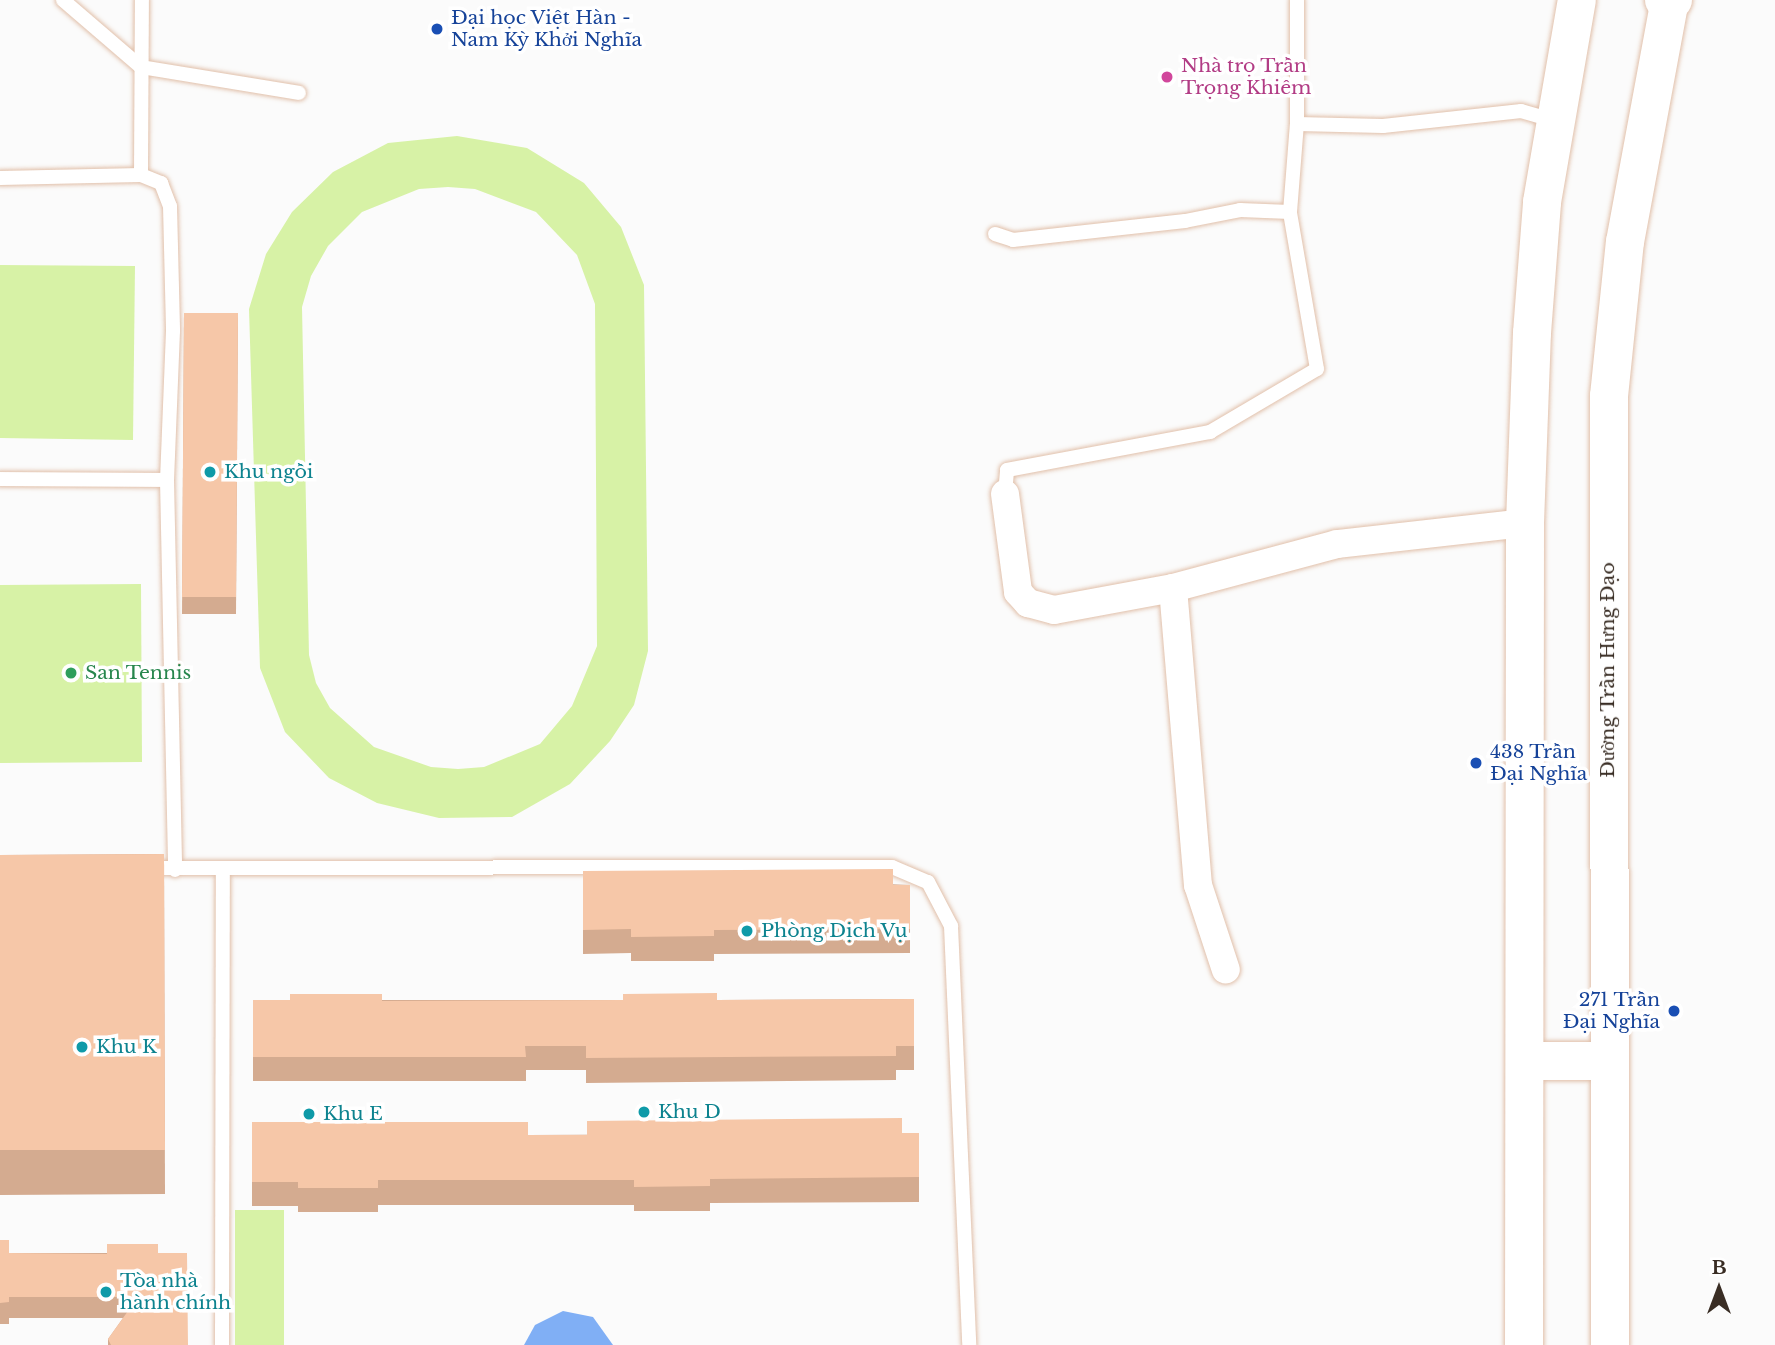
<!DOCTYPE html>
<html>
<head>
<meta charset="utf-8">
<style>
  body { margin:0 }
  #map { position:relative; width:1775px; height:1345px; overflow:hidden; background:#fbfbfb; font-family:"Libre Baskerville",serif }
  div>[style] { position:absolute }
  .green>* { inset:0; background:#d7f2a6 }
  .water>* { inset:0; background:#80aff5 }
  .roads { filter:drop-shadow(0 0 2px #e1c0aa) drop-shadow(0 0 2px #e1c0aa) }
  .service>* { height:14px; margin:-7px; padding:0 7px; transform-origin:7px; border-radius:7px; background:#fff }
  .minor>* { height:28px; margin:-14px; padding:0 14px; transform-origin:14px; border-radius:14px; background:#fff }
  .secondary>* { height:38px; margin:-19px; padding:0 19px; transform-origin:19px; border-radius:19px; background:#fff }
  .primary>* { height:38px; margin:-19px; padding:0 19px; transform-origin:19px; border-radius:19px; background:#fff }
  .wall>* { inset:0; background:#d4ab90 }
  .building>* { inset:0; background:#f6c7a8 }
  .dots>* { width:19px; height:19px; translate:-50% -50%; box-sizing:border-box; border:4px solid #fff; border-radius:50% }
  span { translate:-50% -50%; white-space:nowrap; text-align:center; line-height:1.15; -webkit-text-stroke:7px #fff; paint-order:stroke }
  .transit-label { font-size:19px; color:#164399 }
  .left { translate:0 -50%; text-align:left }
  .right { translate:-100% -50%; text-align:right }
  .hotel-label { font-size:19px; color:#b23c85 }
  .culture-label { font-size:19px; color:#0d838f }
  .street-label { font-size:19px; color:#392d24 }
  .leisure-label { font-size:19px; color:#27864d }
  .north { position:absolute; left:1684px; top:1254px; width:70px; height:70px; -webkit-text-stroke:5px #fff; paint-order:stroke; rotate:0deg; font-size:19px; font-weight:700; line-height:28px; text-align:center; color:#392d24 }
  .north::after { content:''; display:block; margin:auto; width:24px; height:32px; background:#392d24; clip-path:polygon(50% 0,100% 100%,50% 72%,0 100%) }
</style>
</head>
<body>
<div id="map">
  <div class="green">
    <div style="clip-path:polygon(evenodd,457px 136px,527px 148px,584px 183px,621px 227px,644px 285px,648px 651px,634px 705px,610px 741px,570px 784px,512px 817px,439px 818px,377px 803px,329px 778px,285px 732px,260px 668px,249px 309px,266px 254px,292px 212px,333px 172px,388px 143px,457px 136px,448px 187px,475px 189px,536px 212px,577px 255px,595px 304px,597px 646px,572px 706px,540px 744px,484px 767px,458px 769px,431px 767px,374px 747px,330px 708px,316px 683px,309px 655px,302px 307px,311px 276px,328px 246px,362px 212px,419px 189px,448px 187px)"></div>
    <div style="clip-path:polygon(0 265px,135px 266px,133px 440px,0 438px)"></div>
    <div style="clip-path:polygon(141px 584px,142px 762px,0 763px,0 585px)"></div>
    <div style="clip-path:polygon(235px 1210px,284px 1210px,284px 1345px,235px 1345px)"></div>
  </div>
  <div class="water">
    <div style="clip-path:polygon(563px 1311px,593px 1317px,613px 1345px,524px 1345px,535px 1325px)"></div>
  </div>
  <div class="roads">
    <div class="service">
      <div style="left:63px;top:0;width:103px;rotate:40.7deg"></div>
      <div style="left:141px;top:67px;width:160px;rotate:9.3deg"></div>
      <div style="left:1297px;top:124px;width:86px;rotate:1.3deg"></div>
      <div style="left:1383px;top:126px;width:139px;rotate:-6.2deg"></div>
      <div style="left:1521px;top:111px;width:35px;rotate:16deg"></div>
      <div style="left:141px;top:175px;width:175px;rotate:-89.7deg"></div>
      <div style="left:0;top:178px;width:141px;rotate:-1.2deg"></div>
      <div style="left:141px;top:175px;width:22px;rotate:22deg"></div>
      <div style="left:161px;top:183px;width:25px;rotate:69deg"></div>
      <div style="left:170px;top:206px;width:125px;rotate:88.6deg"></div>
      <div style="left:173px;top:331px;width:149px;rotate:92.3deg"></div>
      <div style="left:167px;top:480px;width:390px;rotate:88.8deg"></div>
      <div style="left:995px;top:234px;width:19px;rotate:18deg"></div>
      <div style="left:1013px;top:240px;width:173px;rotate:-6.3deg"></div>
      <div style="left:1185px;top:221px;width:56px;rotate:-11.3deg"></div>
      <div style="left:1240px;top:210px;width:50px;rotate:2.3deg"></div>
      <div style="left:0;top:479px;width:167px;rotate:0.3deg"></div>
      <div style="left:1005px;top:494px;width:24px;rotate:-85deg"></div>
      <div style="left:1007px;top:470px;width:207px;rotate:-10.6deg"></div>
      <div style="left:1210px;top:432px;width:124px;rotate:-30.5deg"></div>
      <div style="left:1317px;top:369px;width:159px;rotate:-99.8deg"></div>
      <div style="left:1290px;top:212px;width:88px;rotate:-85.5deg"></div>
      <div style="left:1297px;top:124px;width:124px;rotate:-90deg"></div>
      <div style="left:145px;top:868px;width:747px;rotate:-0.08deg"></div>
      <div style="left:892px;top:867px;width:39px;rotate:23deg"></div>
      <div style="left:928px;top:882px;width:50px;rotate:62.4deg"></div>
      <div style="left:951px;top:926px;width:419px;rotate:87.5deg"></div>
      <div style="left:222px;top:1345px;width:475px;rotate:-89.9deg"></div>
    </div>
    <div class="minor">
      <div style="left:1005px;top:494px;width:99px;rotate:82.4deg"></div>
      <div style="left:1018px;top:592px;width:15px;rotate:48deg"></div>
      <div style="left:1028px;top:603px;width:27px;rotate:15deg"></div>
      <div style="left:1054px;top:610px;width:121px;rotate:-10.5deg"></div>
      <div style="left:1173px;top:588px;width:170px;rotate:-15deg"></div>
      <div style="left:1337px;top:544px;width:189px;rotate:-6.4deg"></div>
      <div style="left:1173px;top:588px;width:298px;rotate:85.2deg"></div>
      <div style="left:1198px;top:885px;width:89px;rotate:71.8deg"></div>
    </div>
    <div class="secondary">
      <div style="left:1528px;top:1061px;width:82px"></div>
      <div style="left:1524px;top:1345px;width:822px;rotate:-89.93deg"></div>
      <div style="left:1525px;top:523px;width:190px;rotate:-87.9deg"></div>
      <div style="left:1532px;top:333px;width:131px;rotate:-85.6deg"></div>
      <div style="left:1542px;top:202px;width:205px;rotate:-80.2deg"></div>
      <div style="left:1610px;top:1345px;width:949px;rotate:-90.06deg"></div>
      <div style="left:1609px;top:396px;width:155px;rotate:-84.1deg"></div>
      <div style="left:1625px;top:242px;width:246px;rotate:-79.5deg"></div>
    </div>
    <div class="primary">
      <div style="left:1664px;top:0;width:9px"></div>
    </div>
  </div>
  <div class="wall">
    <div style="clip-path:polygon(184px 313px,238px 313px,236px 614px,182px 614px)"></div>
    <div style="clip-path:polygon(164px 854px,165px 1194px,0 1195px,0 855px)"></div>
    <div style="clip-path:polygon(583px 871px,910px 885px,910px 953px,714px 954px,714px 961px,631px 961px,631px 953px,583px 954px)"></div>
    <div style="clip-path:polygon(914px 999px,914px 1070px,896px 1070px,896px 1080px,586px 1083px,586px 1070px,526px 1070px,526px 1081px,253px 1081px,253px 1000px,717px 1000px)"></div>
    <div style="clip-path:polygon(252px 1122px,528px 1135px,919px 1133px,919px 1202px,710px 1203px,710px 1211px,634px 1211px,634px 1205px,378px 1205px,378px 1212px,298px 1212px,298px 1206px,252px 1206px)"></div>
    <div style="clip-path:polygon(0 1240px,9px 1253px,158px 1253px,188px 1345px,108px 1345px,108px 1339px,123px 1318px,9px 1318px,9px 1324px,0 1324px)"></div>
  </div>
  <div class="building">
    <div style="clip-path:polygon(184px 313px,238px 313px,236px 597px,182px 597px)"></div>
    <div style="clip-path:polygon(164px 854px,165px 1150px,0 1150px,0 855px)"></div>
    <div style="clip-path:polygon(893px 869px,893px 885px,910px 885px,910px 929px,714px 930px,714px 936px,631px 937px,631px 929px,583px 930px,583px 871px)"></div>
    <div style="clip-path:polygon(717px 993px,717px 1000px,914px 999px,914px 1046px,896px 1046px,896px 1056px,586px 1058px,586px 1046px,525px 1046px,526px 1057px,253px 1057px,253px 1000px,290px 1000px,290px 994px,382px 994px,382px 1001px,623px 1000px,623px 994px)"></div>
    <div style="clip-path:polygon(902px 1118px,902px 1133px,919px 1133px,919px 1177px,710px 1179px,710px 1186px,634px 1187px,634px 1180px,378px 1180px,378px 1188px,298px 1188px,298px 1182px,252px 1182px,252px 1122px,528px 1122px,528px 1135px,587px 1135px,587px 1121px)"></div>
    <div style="clip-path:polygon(0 1240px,9px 1240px,9px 1253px,107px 1254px,107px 1244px,158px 1244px,158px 1253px,187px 1253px,188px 1345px,111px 1345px,108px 1339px,138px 1297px,9px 1297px,9px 1302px,0 1303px)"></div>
  </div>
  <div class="dots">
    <div style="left:437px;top:29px;background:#1a4fb4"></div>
    <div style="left:1167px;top:77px;background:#d1479c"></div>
    <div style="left:210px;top:472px;background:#0f9aa8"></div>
    <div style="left:71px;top:673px;background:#2e9e5b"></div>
    <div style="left:1476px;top:763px;background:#1a4fb4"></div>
    <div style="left:747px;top:931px;background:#0f9aa8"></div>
    <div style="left:1674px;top:1011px;background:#1a4fb4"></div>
    <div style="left:82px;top:1047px;background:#0f9aa8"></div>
    <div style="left:644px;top:1112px;background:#0f9aa8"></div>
    <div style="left:309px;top:1114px;background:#0f9aa8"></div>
    <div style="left:106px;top:1292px;background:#0f9aa8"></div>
  </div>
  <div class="transit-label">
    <span class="left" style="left:451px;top:29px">Đại học Việt Hàn -<br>Nam Kỳ Khởi Nghĩa</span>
    <span class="left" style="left:1490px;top:763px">438 Trần<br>Đại Nghĩa</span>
    <span class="right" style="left:1660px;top:1011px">271 Trần<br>Đại Nghĩa</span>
  </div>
  <div class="hotel-label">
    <span class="left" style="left:1181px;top:77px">Nhà trọ Trần<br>Trọng Khiêm</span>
  </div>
  <div class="culture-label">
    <span class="left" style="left:224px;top:472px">Khu ngồi</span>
    <span class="left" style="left:761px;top:931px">Phòng Dịch Vụ</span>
    <span class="left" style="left:96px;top:1047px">Khu K</span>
    <span class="left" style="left:658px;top:1112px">Khu D</span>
    <span class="left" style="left:323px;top:1114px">Khu E</span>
    <span class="left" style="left:120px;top:1292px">Tòa nhà<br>hành chính</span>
  </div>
  <div class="street-label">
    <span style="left:1608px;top:670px;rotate:-90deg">Đường Trần Hưng Đạo</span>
  </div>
  <div class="leisure-label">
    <span class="left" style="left:85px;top:673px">San Tennis</span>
  </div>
  <div class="north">B</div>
</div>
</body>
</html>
